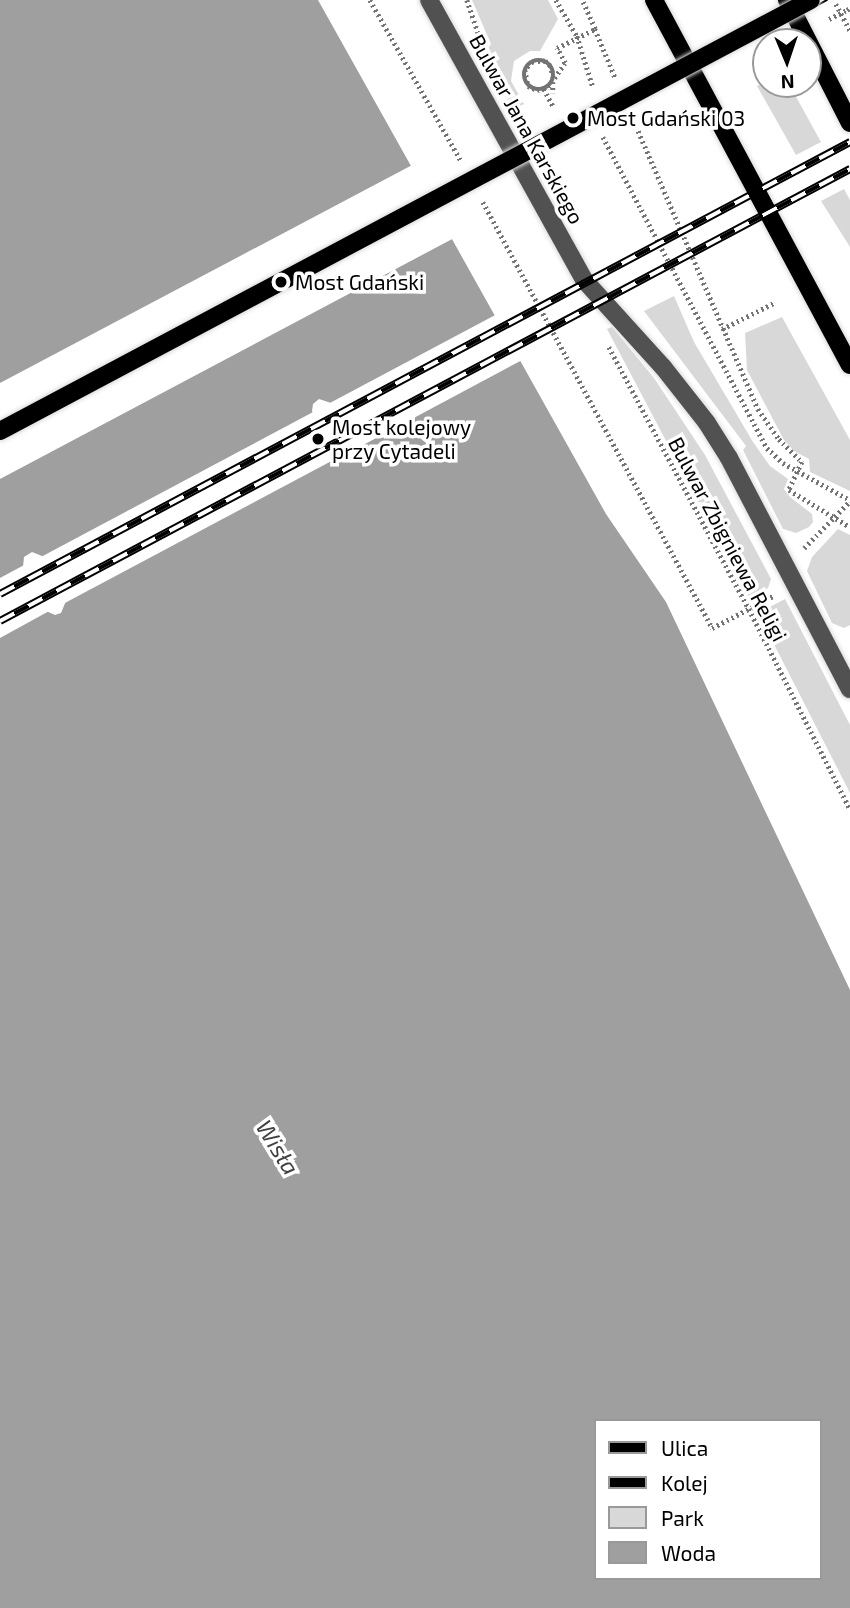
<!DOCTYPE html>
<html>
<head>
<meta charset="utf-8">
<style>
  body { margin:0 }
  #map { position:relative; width:850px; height:1608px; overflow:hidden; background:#fff; font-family:"Exo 2",sans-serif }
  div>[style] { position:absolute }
  .green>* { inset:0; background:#d8d8d8 }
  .water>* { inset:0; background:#9f9f9f }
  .pier>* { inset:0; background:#fff }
  .path>* { height:4.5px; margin-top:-2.25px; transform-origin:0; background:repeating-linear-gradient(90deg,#737373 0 2px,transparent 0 5.5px) }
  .roads { filter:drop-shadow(0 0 2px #dbdbdb) drop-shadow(0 0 2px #dbdbdb) }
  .minor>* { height:18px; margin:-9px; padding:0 9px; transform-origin:9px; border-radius:9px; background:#515151 }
  .major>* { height:18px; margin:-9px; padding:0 9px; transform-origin:9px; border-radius:9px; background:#000 }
  .tram>* { height:2px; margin:-1px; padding:0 1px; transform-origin:1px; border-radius:1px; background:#000 }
  .rail>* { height:8px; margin-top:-4px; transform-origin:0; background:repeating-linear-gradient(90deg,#fff 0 16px,#000 0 32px); box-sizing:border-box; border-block:2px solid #000 }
  .path-bridge>* { height:4.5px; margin-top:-2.25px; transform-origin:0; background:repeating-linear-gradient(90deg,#737373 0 2px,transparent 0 5.5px) }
  .path-bridge>.ring { margin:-2.25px; padding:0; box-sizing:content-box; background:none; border:4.5px solid #737373; border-radius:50% }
  .bridges { filter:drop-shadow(0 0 2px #dbdbdb) drop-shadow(0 0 2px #dbdbdb) }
  .major-bridge>* { height:18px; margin:-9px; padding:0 9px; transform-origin:9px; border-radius:9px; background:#000 }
  .dots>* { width:19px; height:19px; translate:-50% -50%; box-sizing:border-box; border:4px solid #fff; border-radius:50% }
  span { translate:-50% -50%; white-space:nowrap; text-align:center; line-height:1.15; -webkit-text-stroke:7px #fff; paint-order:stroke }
  .poi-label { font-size:21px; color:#000 }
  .left { translate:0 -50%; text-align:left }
  .street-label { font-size:21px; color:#000 }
  .water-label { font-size:23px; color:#404040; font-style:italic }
  .legend { position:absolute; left:594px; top:1419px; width:228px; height:161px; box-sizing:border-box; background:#fff; border:2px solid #999; margin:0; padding:9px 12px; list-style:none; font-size:21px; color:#000 }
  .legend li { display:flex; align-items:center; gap:14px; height:35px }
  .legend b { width:35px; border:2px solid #999 }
  .north { position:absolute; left:752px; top:28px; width:70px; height:70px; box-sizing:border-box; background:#fff; border:2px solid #999; border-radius:50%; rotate:178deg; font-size:19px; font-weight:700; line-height:28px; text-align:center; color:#000 }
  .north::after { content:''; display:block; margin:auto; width:24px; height:32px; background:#000; clip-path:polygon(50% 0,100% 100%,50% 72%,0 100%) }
</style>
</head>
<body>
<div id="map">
  <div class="green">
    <div style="clip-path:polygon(472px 0,548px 0,558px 19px,540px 51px,530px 51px,514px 61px,511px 81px,524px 104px,513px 110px,483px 56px,491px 44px)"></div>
    <div style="clip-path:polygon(766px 81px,766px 84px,789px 84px,821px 142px,796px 155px,757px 86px)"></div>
    <div style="clip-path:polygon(844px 189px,850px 200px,850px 247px,821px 201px)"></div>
    <div style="clip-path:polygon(674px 296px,694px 342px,753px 442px,770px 466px,788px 479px,784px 489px,790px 497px,812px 514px,813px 522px,809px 527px,796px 533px,783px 529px,743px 450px,746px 446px,644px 311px)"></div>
    <div style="clip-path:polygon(782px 317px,850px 440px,850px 491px,810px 472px,809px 459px,794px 451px,784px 440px,747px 370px,745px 333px)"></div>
    <div style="clip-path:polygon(612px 327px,654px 378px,705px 455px,771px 579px,768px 588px,749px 598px,607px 329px)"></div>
    <div style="clip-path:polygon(838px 529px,850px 535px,850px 625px,844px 628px,832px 623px,807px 571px,812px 557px)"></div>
    <div style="clip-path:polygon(785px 599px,850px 725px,850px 793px,758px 613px)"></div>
  </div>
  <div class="water">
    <div style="clip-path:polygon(evenodd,0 0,318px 0,606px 514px,666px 602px,850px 990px,850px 1608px,0 1608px,0 0,249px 268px,260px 270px,281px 315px,278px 321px,263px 317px,244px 280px,249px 268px,0 0,319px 399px,331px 403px,355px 448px,350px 461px,339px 461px,335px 458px,312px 411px,313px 404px,319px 399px,0 0,32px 552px,42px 556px,66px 601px,61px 613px,55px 615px,46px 611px,23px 567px,24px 557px,32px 552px,0 0,596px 1421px,820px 1421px,820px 1578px,596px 1578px,596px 1421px)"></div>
  </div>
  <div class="pier">
    <div style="clip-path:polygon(evenodd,416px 163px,456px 237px,0 479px,0 383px,416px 163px,250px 271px,258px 273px,276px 308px,276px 318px,266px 315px,247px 279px,250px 271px)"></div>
    <div style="clip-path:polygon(499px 313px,524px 359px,352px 451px,328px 404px)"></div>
    <div style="clip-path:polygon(315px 411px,339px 457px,63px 604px,39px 558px)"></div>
    <div style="clip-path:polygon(26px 564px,51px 610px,0 638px,0 578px)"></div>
  </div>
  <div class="path">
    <div style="left:370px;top:0;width:185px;rotate:60.5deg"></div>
    <div style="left:467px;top:0;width:39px;rotate:71deg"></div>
    <div style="left:556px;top:0;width:42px;rotate:59.7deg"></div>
    <div style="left:577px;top:36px;width:53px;rotate:72.6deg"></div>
    <div style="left:836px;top:4px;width:30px;rotate:62deg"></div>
    <div style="left:847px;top:10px;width:4px;rotate:-34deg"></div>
    <div style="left:595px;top:29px;width:52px;rotate:67.4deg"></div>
    <div style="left:553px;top:78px;width:12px;rotate:-104deg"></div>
    <div style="left:550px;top:66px;width:7px;rotate:-135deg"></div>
    <div style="left:545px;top:61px;width:13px;rotate:176deg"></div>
    <div style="left:532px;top:62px;width:11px;rotate:131deg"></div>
    <div style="left:525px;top:70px;width:16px;rotate:79deg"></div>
    <div style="left:528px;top:86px;width:10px;rotate:24deg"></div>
    <div style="left:537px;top:90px;width:11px;rotate:-15deg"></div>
    <div style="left:548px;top:87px;width:29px;rotate:-55deg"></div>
    <div style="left:565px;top:63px;width:17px;rotate:-118deg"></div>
    <div style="left:557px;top:48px;width:42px;rotate:-26.6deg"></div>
    <div style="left:595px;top:29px;width:32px;rotate:-114deg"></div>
    <div style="left:544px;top:89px;width:19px;rotate:62deg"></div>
    <div style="left:634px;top:121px;width:314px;rotate:66.7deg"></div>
    <div style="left:758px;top:409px;width:37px;rotate:55deg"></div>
    <div style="left:779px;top:439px;width:33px;rotate:45deg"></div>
    <div style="left:802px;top:462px;width:31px;rotate:115deg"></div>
    <div style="left:789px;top:490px;width:71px;rotate:31.2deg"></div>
    <div style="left:603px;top:137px;width:352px;rotate:62.2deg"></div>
    <div style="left:767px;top:448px;width:22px;rotate:43deg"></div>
    <div style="left:783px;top:463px;width:77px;rotate:28.9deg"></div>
    <div style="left:483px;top:202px;width:484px;rotate:61.7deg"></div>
    <div style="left:712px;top:628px;width:71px;rotate:-27.6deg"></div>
    <div style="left:722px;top:329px;width:60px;rotate:-26.6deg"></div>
    <div style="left:609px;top:347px;width:297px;rotate:61.9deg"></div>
    <div style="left:749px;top:609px;width:224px;rotate:63.2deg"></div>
    <div style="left:804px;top:548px;width:66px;rotate:-45.6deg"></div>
  </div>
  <div class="roads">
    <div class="minor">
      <div style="left:429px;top:0;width:321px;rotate:61deg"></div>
      <div style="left:585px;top:281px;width:116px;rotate:47.8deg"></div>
      <div style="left:663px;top:367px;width:71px;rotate:51.8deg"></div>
      <div style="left:707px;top:423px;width:41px;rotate:57.8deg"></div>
      <div style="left:729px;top:458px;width:261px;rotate:62.4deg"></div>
    </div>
    <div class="major">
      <div style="left:654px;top:0;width:414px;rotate:61.8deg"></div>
      <div style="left:787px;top:0;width:138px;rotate:62.9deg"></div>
    </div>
  </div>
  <div class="tram">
    <div style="left:0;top:423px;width:901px;rotate:-28.02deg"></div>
    <div style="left:0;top:439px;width:936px;rotate:-27.96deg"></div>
  </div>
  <div class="rail">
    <div style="left:0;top:594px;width:963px;rotate:-28deg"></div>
    <div style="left:0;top:621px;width:963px;rotate:-28deg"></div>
  </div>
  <div class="path-bridge">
    <div style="left:829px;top:19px;width:20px;rotate:-27deg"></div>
    <div class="ring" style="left:524px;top:60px;width:25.5px;height:25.5px"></div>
    <div style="left:553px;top:82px;width:11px;rotate:90deg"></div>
  </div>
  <div class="bridges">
    <div class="major-bridge">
      <div style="left:0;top:431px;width:918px;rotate:-27.99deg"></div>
    </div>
  </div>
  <div class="dots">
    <div style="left:573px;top:118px;background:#000"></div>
    <div style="left:281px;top:282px;background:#000"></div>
    <div style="left:318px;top:439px;background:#000"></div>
  </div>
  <div class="poi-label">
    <span class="left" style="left:587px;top:118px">Most Gdański 03</span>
    <span class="left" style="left:295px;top:282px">Most Gdański</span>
    <span class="left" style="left:332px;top:439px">Most kolejowy<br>przy Cytadeli</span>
  </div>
  <div class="street-label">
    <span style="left:527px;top:129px;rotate:61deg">Bulwar Jana Karskiego</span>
    <span style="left:728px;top:539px;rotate:62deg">Bulwar Zbigniewa Religi</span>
  </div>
  <div class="water-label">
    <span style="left:278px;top:1147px;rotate:58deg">Wisła</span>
  </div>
  <ul class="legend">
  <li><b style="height:9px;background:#000"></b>Ulica</li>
  <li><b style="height:9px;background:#000"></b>Kolej</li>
  <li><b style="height:19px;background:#d8d8d8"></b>Park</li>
  <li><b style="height:19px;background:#9f9f9f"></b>Woda</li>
  </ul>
  <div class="north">N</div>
</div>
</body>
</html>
